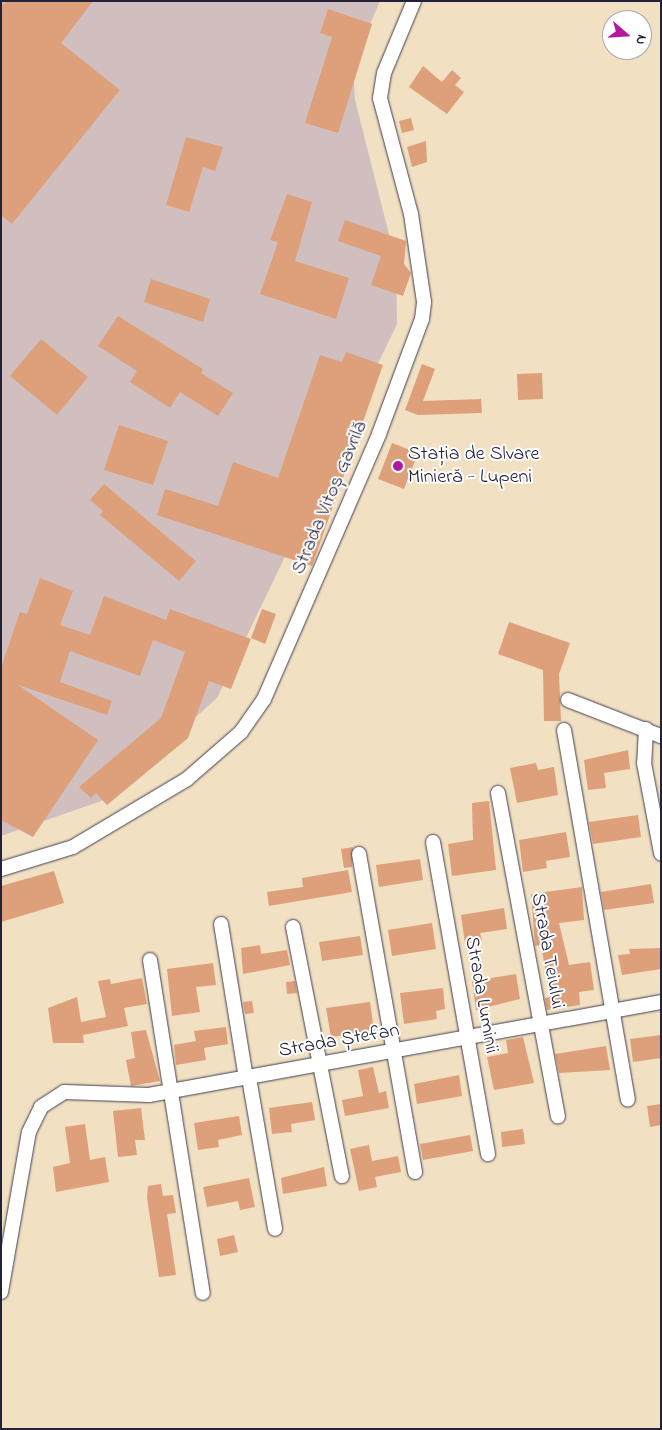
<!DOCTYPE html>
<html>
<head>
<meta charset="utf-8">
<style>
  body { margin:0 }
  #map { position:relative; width:662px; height:1430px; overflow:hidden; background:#f1e0c2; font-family:"Indie Flower",sans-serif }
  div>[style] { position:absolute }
  .industrial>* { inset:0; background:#d1bfbf }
  .building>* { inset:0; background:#dda07a }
  .roads { filter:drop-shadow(0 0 1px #413e4f) drop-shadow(0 0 1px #413e4f) }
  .minor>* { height:14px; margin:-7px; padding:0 7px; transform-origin:7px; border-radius:7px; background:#fff }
  .dots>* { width:14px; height:14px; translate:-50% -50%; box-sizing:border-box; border:2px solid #fff; border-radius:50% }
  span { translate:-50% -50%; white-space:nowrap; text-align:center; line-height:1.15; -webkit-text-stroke:4px #fff; paint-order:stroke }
  .poi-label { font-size:20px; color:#22223b }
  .left { translate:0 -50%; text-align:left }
  .street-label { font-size:20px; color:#22223b }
  .frame { position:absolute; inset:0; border:2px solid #22223b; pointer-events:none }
  .north { position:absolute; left:602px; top:10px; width:50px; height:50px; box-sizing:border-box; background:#fff; border:1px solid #a7a7b1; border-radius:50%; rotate:109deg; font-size:14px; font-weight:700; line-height:20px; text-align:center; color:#22223b }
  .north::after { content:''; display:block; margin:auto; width:18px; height:22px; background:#b5179e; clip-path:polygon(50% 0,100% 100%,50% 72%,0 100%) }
</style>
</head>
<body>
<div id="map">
  <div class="industrial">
    <div style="clip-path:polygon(1px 1px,380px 1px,353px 64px,355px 100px,396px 262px,397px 324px,217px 698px,104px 800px,1px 836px)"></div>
  </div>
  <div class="building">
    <div style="clip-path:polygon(7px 1px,93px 1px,61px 43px,120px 90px,12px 224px,1px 215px,1px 6px)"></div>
    <div style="clip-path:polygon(328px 9px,372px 24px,338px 133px,305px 123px,332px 37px,320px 33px)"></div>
    <div style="clip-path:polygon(423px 66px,442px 82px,452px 70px,461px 78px,455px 85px,464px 92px,447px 114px,409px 87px)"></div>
    <div style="clip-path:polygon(411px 118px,414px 130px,402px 133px,399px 121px)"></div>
    <div style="clip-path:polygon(186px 137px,223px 147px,215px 171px,203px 167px,189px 212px,166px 205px)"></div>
    <div style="clip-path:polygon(426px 141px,427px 162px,412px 167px,407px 147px)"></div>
    <div style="clip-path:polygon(287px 194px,312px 202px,295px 261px,349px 278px,336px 319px,260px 294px,278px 242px,270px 240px)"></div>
    <div style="clip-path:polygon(345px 220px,406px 241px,404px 264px,411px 273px,403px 296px,371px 285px,381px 256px,338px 241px)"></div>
    <div style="clip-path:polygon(151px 279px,210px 299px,203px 322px,144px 302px)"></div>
    <div style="clip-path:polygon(118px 316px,203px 369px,201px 373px,233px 393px,218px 416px,180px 392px,170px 408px,130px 382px,137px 371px,98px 346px)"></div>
    <div style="clip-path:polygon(41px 339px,88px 377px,57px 415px,10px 376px)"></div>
    <div style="clip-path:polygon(346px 352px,383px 365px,312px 566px,157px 515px,165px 489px,218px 506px,233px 462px,278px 478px,320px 355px,342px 362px)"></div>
    <div style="clip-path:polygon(422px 364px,435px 369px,423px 401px,481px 399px,482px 413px,418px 415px,405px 410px)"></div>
    <div style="clip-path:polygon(542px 373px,543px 399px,518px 400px,517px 374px)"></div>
    <div style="clip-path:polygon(119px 425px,168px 441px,153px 485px,104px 470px)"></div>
    <div style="clip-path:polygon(392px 443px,418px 453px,404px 489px,378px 479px)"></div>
    <div style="clip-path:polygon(104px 484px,196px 561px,179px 581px,100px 515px,103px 511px,90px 500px)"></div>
    <div style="clip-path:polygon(40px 578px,73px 591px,60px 625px,90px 635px,104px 596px,166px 620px,170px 609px,251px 639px,231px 689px,209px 681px,188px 738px,107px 805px,96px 793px,91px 798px,79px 787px,161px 718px,185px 652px,153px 640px,140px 676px,70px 651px,60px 682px,112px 701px,107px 715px,18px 685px,98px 740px,33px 837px,1px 820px,1px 668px,20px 612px,27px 614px)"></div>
    <div style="clip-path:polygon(262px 609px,276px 614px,265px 644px,251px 638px)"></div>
    <div style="clip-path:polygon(509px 622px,570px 643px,559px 674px,561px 721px,544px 721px,543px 670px,498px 654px)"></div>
    <div style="clip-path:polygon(628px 750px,630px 769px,604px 773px,606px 788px,588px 790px,584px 760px)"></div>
    <div style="clip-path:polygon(536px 763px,538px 770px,554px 767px,558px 795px,517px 803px,510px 768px)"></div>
    <div style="clip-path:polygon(489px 801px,496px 870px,452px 876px,448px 844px,473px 840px,472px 803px)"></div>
    <div style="clip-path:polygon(638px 815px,641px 837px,593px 844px,589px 822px)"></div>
    <div style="clip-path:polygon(566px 832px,570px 857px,546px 861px,547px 868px,523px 872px,519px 840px)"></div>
    <div style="clip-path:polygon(353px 847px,352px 867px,344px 868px,341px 849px)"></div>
    <div style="clip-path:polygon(420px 859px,423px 880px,379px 887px,376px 865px)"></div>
    <div style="clip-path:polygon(348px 870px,352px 892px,269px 906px,267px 892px,303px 887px,302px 878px)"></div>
    <div style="clip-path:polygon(54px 871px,64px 903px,1px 922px,1px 886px)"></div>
    <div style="clip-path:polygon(651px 884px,654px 903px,604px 910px,601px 892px)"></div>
    <div style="clip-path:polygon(582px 887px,584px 920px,559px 923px,569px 965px,590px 962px,594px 990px,579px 992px,580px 1005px,547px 1010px,545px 998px,550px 997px,541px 945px,535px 946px,531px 894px)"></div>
    <div style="clip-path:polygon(504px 908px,507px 929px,480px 933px,482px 941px,465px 944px,461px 915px)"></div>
    <div style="clip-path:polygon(432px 923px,436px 949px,392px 956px,388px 930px)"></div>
    <div style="clip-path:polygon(360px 936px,363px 955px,322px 961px,319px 942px)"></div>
    <div style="clip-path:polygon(260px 945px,261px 954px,287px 950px,290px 965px,243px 974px,241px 948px)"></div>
    <div style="clip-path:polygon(661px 948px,661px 969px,622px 975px,618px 955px,630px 954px,629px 949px)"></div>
    <div style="clip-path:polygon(213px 963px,216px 985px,196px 987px,200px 1012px,172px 1016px,167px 969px)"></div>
    <div style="clip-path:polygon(516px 974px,520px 999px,476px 1010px,472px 981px)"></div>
    <div style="clip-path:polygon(142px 978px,147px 1004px,124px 1008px,128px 1026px,83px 1035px,84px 1043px,53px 1043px,48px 1008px,77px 997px,81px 1022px,106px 1017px,98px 981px,110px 979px,111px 984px)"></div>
    <div style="clip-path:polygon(295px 981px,297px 993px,287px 994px,286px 982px)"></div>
    <div style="clip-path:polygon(443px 988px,445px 1009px,436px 1011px,437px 1019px,404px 1024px,400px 993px)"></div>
    <div style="clip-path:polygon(252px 1001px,254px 1013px,245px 1014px,243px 1002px)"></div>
    <div style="clip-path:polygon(370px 1002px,374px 1031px,331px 1037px,326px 1008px)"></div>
    <div style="clip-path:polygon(226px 1027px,228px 1044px,204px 1048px,206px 1060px,176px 1065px,174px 1045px,196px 1041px,194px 1031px)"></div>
    <div style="clip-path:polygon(146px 1030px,160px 1081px,131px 1086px,126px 1060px,135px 1058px,131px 1032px)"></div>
    <div style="clip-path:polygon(661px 1035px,661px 1058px,633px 1062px,630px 1039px)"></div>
    <div style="clip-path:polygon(523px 1037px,534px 1083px,494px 1090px,487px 1057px,508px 1053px,506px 1040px)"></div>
    <div style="clip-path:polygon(606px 1046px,610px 1070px,559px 1073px,555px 1054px)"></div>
    <div style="clip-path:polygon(373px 1067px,379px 1093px,386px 1091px,389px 1108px,345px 1116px,342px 1100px,363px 1096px,358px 1070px)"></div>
    <div style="clip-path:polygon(459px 1075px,462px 1096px,417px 1104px,414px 1084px)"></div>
    <div style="clip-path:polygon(312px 1102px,315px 1120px,291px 1124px,292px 1132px,272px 1134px,269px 1108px)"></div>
    <div style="clip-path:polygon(661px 1104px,661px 1125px,650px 1127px,647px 1106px)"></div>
    <div style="clip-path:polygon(141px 1108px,145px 1140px,135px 1140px,137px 1155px,118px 1157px,113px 1111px)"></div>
    <div style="clip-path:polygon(239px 1116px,242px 1135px,218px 1140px,219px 1147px,198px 1150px,194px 1123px)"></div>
    <div style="clip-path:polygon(85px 1124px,90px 1160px,105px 1157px,109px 1182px,56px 1192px,53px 1167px,70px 1163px,65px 1127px)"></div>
    <div style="clip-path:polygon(523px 1129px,525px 1144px,502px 1147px,501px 1132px)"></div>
    <div style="clip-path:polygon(470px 1135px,473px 1151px,423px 1160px,420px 1144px)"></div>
    <div style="clip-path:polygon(369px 1145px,372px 1161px,398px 1156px,401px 1172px,375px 1177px,377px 1187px,359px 1191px,350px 1149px)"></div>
    <div style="clip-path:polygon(324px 1167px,327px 1186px,283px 1194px,281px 1178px)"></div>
    <div style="clip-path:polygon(249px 1178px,255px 1207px,240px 1210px,238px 1201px,207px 1207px,203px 1187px)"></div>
    <div style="clip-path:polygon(161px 1184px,163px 1196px,173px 1195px,176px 1213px,167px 1214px,176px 1275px,159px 1277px,147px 1198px,148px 1186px)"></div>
    <div style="clip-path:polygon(234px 1235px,238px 1252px,220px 1256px,217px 1239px)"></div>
  </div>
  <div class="roads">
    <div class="minor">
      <div style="left:568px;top:700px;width:100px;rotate:21.2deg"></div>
      <div style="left:646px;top:729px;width:34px;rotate:93deg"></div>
      <div style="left:644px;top:763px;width:92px;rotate:79.3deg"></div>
      <div style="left:564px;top:730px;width:375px;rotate:80.2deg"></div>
      <div style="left:498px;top:793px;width:329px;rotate:79.5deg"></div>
      <div style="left:433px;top:842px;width:317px;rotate:80deg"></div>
      <div style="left:359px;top:854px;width:323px;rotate:80deg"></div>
      <div style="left:1px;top:869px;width:75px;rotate:-17deg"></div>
      <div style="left:73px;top:847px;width:133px;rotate:-30.8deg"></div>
      <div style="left:187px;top:779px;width:72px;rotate:-41deg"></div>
      <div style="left:241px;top:732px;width:40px;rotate:-55.1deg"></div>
      <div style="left:264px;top:699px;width:289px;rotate:-66.5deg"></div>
      <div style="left:379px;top:434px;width:123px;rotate:-69.5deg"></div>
      <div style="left:422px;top:319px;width:17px;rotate:-83deg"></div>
      <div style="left:424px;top:302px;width:89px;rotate:-98.4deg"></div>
      <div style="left:411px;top:214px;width:120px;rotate:-105deg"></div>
      <div style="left:380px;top:98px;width:25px;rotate:-81deg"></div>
      <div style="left:384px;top:73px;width:78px;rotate:-67.4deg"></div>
      <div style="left:221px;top:924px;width:156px;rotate:80.8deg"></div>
      <div style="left:293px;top:927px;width:254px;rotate:78.9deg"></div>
      <div style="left:150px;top:960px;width:337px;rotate:81deg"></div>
      <div style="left:249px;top:1078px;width:153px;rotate:80.2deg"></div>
      <div style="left:1px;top:1292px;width:162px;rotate:-80.1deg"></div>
      <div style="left:29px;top:1132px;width:28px;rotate:-64deg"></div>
      <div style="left:41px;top:1107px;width:27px;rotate:-33deg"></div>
      <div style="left:64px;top:1092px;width:85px;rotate:2deg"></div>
      <div style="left:149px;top:1095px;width:520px;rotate:-10.29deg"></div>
    </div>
  </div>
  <div class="dots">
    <div style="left:398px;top:466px;background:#b5179e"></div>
  </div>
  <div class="poi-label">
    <span class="left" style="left:408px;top:466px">Stația de Slvare<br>Minieră - Lupeni</span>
  </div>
  <div class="street-label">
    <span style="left:330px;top:498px;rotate:-67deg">Strada Vitoș Gavrilă</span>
    <span style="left:547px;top:951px;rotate:80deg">Strada Teiului</span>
    <span style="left:481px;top:995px;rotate:80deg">Strada Luminii</span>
    <span style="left:339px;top:1041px;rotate:-10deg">Strada Ștefan</span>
  </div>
  <div class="frame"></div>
  <div class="north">N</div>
</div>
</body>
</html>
